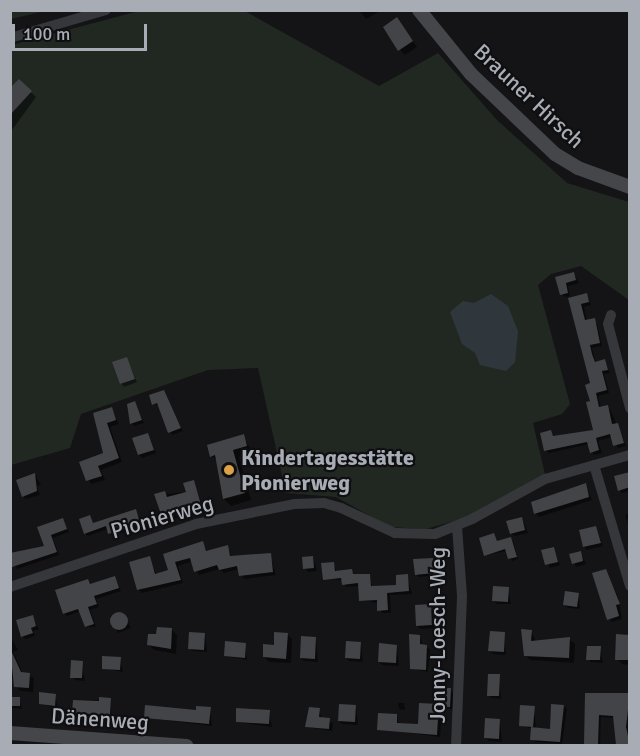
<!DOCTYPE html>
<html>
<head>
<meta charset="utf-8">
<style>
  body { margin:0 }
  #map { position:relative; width:640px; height:756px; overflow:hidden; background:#141416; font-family:Signika,sans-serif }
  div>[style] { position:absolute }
  .green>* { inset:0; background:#212821 }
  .water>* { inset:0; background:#2f373d }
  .shadow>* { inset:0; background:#0007 }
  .building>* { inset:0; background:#434448 }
  .round { border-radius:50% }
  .street>* { height:10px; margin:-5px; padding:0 5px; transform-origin:5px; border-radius:5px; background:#36373a }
  .secondary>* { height:14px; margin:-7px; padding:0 7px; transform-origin:7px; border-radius:7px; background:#44464a }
  .dots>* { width:16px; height:16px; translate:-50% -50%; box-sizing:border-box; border:3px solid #0f0f11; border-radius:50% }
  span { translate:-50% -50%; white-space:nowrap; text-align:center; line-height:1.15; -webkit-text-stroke:4.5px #0f0f11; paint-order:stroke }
  .street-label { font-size:22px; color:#a8acb4 }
  .poi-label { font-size:22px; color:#a8acb4; font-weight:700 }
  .left { translate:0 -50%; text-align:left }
  .frame { position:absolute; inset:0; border:12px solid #a8acb4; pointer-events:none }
  .scale { position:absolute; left:12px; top:24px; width:135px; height:27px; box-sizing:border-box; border:3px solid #a8acb4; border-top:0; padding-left:8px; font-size:18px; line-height:21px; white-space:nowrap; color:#a8acb4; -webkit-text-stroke:4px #0f0f11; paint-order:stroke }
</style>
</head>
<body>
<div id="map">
  <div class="green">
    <div style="clip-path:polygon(11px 10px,45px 10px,45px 11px,11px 19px)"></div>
    <div style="clip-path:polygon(243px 10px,379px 86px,438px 53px,497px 120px,567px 183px,629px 202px,629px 300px,581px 266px,551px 274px,538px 285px,570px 404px,562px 414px,533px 423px,545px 474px,468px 517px,426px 529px,390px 527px,336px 497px,286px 493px,258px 368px,208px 370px,81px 414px,70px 448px,11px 465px,11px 45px,139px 11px)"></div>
  </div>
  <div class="water">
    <div style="clip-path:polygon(491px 294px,508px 306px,518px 331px,515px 362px,506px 371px,480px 365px,475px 353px,462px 344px,450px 312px,463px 301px,474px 303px)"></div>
  </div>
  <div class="shadow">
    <div style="clip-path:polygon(359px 10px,382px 10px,366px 19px)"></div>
    <div style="clip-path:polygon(397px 19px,417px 47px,405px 55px,400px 50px)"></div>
    <div style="clip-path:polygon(19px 81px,36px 97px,12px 130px,10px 90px)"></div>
    <div style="clip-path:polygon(574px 274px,579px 283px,568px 286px,570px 296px,564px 297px,557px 278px)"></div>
    <div style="clip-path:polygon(586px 295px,591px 305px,584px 307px,587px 321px,597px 323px,602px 346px,592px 348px,596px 363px,604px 361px,610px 373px,604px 374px,609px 393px,598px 396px,601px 408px,610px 409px,626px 446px,618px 448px,612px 437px,598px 441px,602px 453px,594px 455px,589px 444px,549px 453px,546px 450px,551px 432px,555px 438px,595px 431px,592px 384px,569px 300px)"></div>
    <div style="clip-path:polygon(127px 359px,137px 382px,124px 387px,121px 383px)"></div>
    <div style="clip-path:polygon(163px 392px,183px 431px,172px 435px,160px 406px,153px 404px)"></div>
    <div style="clip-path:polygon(135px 403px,144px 423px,134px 426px,131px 423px)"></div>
    <div style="clip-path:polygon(111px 409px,119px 424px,110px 427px,122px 462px,101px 470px,105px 480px,91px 484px,81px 462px,104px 454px,95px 414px)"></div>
    <div style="clip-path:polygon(148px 435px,156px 453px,142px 458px,139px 455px)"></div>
    <div style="clip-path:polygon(243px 436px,253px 453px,239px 457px,251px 500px,231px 506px,224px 499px,217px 461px,212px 456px)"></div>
    <div style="clip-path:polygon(630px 473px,630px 491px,622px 493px,619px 490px)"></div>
    <div style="clip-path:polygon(35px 474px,41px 485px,37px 486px,40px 495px,26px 499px,23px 496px)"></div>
    <div style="clip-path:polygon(193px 482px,204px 509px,167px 521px,156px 495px,187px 492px)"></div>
    <div style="clip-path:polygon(585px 485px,592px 500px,539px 517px,536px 514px,533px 503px)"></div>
    <div style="clip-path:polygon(136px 510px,142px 526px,113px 536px,108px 529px,88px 536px,85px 533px,90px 517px,94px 524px)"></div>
    <div style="clip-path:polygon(630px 513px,630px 530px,625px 515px)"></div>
    <div style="clip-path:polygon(522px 518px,528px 533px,514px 536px,511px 533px)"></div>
    <div style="clip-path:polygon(62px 520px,69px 532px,53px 538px,59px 555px,17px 569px,10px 555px,46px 547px,39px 528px)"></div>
    <div style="clip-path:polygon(596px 527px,603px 546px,587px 550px,584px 547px)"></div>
    <div style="clip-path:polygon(494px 535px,498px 542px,513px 541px,518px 559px,512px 561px,507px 551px,486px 555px)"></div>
    <div style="clip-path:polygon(202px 543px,208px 552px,227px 547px,232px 557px,270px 555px,276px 575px,244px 579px,239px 569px,224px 573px,219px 569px,199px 575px,193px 561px,178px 566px,183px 583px,142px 593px,139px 590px,131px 563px,149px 558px,157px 575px,170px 571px,165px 555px)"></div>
    <div style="clip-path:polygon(553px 548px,560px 565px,550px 568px,543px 551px)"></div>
    <div style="clip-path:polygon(580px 552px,586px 564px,576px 567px,571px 555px)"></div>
    <div style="clip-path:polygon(313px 557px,317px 571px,308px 572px,305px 568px)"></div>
    <div style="clip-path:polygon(432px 559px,437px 575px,419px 577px,416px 574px)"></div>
    <div style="clip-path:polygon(333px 563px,337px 572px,369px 575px,373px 588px,398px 586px,407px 576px,412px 594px,390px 595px,391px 613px,382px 613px,378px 603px,360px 600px,359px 586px,346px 587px,343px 580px,324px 579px)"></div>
    <div style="clip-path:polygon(605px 571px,618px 596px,622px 619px,611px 622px)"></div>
    <div style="clip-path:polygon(115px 578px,121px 591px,96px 599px,99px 607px,90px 610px,96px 627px,86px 627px,81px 611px,67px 616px,64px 613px,88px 581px,91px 584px)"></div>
    <div style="clip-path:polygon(508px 588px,511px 604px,497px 604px,493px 600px)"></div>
    <div style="clip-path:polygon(578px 594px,580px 609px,568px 608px,565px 605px)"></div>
    <div style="clip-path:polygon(430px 605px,435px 628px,421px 629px,417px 626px)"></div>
    <div style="clip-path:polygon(124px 613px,131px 628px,118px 633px,110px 618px)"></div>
    <div style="clip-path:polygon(32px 617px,39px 629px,33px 631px,35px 636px,26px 639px,22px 636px)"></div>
    <div style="clip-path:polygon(172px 630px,177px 635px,176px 654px,154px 650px,149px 645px)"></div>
    <div style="clip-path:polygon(531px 631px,536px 642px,569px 639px,575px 644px,574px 663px,530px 660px,525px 655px)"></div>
    <div style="clip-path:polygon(504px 633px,506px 655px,493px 654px,490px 651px)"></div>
    <div style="clip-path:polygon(205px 634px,207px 652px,193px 651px,190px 648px)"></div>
    <div style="clip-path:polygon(287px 634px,292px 639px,291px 663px,269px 662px,264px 657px)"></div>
    <div style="clip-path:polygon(629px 636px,630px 665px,622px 664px,617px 659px)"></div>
    <div style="clip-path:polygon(420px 637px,423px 646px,430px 649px,428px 672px,411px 668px)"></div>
    <div style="clip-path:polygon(11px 638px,18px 650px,13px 652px,23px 674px,34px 678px,33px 692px,20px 691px,10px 674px)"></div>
    <div style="clip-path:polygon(316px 638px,318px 662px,304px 661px,301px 658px)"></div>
    <div style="clip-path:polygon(361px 644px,363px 662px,349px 661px,346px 657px)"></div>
    <div style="clip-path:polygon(245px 645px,247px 660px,226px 656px)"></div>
    <div style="clip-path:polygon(397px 646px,399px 666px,382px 665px,379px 662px)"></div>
    <div style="clip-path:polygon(600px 648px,603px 663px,591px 662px,588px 659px)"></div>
    <div style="clip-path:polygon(120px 658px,123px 672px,103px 668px)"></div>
    <div style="clip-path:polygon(82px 663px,85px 681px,75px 680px,72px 677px)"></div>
    <div style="clip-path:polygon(499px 676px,501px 699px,491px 698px,488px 695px)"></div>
    <div style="clip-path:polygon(450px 690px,453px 693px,453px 710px,444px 706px)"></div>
    <div style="clip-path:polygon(55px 695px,58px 708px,40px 704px)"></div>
    <div style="clip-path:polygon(587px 695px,630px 695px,630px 746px,617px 744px,615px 718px,601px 717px,600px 746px,585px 744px)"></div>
    <div style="clip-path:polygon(10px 698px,19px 698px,22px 709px,12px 708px)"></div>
    <div style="clip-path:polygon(110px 699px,112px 718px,74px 712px,74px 701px)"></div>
    <div style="clip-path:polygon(398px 703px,404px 703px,405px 710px,399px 709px)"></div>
    <div style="clip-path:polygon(439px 705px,442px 708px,440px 737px,378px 729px,397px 716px,399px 724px,420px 725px)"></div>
    <div style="clip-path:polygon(356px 706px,358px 725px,342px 724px,339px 721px)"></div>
    <div style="clip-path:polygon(564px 706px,567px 709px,562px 744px,535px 742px,532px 729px,521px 725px,534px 707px,536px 729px,551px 731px)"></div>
    <div style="clip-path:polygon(210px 708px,212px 726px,146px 718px,197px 712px)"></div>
    <div style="clip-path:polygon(319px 710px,322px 719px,333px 723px,332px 731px,307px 727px)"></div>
    <div style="clip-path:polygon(269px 711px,272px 727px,237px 722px)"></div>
    <div style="clip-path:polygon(500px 721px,502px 742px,489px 741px,486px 738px)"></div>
  </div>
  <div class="building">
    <div style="clip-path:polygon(397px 17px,413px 41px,398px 51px,383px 27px)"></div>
    <div style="clip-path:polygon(19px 79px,32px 91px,10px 115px,10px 88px)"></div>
    <div style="clip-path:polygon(574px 272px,576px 280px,566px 283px,568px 293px,560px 295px,555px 277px)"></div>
    <div style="clip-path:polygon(587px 293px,589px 302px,581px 304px,585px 320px,595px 318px,600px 343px,590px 345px,592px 354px,595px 362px,605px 359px,608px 370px,602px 371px,607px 390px,596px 393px,599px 407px,608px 405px,612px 424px,618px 423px,624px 443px,613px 446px,610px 434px,596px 438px,599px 450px,590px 453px,587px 442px,544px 451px,540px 433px,551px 430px,553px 436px,593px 430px,586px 402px,590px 401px,585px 385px,590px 383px,568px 298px)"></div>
    <div style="clip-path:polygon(127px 357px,135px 379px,120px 384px,112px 362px)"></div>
    <div style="clip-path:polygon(164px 390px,181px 428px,168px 433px,157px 403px,152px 405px,149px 395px)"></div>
    <div style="clip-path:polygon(135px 401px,142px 420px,130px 424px,127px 404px)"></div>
    <div style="clip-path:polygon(112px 407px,116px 420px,107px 423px,119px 458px,98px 466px,102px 476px,86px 481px,79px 462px,103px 453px,93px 413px)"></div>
    <div style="clip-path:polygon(148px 433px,154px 450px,138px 455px,132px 438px)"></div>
    <div style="clip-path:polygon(244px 434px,247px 446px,233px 450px,245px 493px,223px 499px,215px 455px,210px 457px,207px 445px)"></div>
    <div style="clip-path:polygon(630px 472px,630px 487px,618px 491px,614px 476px)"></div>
    <div style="clip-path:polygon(35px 473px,37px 491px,22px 497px,16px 480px)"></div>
    <div style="clip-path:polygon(194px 480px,201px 505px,162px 517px,154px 494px,165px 491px,167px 497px,186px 492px,183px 483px)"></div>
    <div style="clip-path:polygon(586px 483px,589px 497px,534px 514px,531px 502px)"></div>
    <div style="clip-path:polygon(136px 509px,140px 523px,108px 534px,106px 526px,84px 534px,79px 519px,90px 515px,93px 523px)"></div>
    <div style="clip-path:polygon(522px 517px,525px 530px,510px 534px,506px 521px)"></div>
    <div style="clip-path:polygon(63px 518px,67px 529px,51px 535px,57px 552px,12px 567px,10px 553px,44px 546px,37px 527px)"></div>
    <div style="clip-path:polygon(596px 526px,601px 543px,583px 547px,579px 530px)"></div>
    <div style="clip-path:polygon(494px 533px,497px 541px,511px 537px,517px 557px,508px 559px,505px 549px,484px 556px,479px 538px)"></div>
    <div style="clip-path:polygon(203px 541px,206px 551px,228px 545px,230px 556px,271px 553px,273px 572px,239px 576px,237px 566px,219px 570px,217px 565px,194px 572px,190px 558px,175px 562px,181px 580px,137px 590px,129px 562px,150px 556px,155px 574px,168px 570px,163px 554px)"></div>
    <div style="clip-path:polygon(554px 547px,558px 562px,545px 565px,541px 550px)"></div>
    <div style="clip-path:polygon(581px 551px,583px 561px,572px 564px,569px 554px)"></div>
    <div style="clip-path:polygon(313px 556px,314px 568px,303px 569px,302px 557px)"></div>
    <div style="clip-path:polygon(433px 558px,434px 573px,415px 575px,413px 559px)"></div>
    <div style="clip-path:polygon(334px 562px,335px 571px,352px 569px,353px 574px,370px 574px,371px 586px,396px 585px,396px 575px,408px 574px,409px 591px,387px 593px,388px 610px,377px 611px,377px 600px,359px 601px,358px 583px,342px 585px,341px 578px,323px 580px,321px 563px)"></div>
    <div style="clip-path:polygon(606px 569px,620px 604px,616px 605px,619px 616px,607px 620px,592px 573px)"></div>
    <div style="clip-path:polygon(115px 576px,119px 588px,94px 596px,97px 604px,88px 607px,94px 624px,85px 627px,78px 609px,63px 614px,55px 590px,88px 579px,90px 584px)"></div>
    <div style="clip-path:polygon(493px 586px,509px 587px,508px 602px,492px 601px)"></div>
    <div style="clip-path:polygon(565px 591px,579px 593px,577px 607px,563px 605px)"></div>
    <div style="clip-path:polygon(431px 604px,432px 625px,416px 626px,415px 605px)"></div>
    <div class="round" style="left:110px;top:612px;width:18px;height:18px"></div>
    <div style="clip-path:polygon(33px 615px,36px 626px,31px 628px,33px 633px,21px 637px,16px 620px)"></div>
    <div style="clip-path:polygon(157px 627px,172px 628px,171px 649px,147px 645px,148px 634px,156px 634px)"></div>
    <div style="clip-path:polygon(521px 629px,532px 630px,531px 641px,570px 637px,569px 658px,524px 656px)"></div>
    <div style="clip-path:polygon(490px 631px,505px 632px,504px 652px,488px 651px)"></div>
    <div style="clip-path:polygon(189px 632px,205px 633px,204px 650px,188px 649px)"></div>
    <div style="clip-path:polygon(274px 632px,288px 633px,286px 659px,263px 657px,263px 644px,274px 645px)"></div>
    <div style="clip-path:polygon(409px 634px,420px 635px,420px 644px,427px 645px,426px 670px,410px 669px)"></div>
    <div style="clip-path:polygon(616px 634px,629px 635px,630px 660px,615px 660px)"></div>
    <div style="clip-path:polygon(301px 636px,316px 637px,315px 659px,300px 658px)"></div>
    <div style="clip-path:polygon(225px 641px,246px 643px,245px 658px,224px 656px)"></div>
    <div style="clip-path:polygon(346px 641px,361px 642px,360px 659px,345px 658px)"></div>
    <div style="clip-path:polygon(379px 643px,397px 645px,396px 663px,378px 662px)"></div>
    <div style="clip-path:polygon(587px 646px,601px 646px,600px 660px,586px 660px)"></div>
    <div style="clip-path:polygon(10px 648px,21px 672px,30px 673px,29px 688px,14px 687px)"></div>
    <div style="clip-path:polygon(102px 656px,121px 657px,120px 670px,102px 669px)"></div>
    <div style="clip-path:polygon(71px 660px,83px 661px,82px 678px,70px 678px)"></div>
    <div style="clip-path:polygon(488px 674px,500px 674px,499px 696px,487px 696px)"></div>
    <div style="clip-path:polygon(443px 688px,451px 688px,450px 707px,442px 707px)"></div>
    <div style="clip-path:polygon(39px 692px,56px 694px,55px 706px,39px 704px)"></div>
    <div style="clip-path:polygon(585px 693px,630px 693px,626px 727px,630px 745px,616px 745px,613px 716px,599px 715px,598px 745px,584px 744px)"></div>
    <div style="clip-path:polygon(10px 697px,20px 697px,20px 706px,10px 706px)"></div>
    <div style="clip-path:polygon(99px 697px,111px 698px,110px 715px,72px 713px,73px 700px,99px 701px)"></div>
    <div style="clip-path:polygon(419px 703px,439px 704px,437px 735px,377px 730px,378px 713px,397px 714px,397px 723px,418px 724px)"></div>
    <div style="clip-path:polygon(339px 704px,356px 705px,355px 722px,338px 721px)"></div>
    <div style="clip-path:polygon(551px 704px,564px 705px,560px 742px,530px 740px,531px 727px,550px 729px)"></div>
    <div style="clip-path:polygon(145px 705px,196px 710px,196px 706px,211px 707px,209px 724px,144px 718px)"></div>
    <div style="clip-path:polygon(520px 705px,535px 706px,533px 727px,519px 726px)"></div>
    <div style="clip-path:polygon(309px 707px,320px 708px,319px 717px,330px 718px,329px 729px,305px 727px)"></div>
    <div style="clip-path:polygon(236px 708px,270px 710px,269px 724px,236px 722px)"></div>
    <div style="clip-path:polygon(485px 718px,500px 719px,499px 739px,484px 738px)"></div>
  </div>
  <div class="street">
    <div style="left:10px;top:38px;width:100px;rotate:-16.3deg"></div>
    <div style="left:611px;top:315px;width:9px;rotate:108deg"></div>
    <div style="left:608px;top:324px;width:87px;rotate:75.3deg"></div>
    <div style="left:594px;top:465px;width:126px;rotate:73.4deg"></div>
    <div style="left:10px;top:587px;width:196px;rotate:-18.7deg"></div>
    <div style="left:196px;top:524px;width:100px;rotate:-11.5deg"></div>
    <div style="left:294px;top:504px;width:30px;rotate:-2deg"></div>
    <div style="left:324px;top:503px;width:18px;rotate:16deg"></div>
    <div style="left:341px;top:508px;width:60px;rotate:24.8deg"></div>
    <div style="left:395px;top:533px;width:40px;rotate:1.4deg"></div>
    <div style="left:435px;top:534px;width:40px;rotate:-22deg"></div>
    <div style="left:472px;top:519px;width:83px;rotate:-28.7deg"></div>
    <div style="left:545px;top:479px;width:88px;rotate:-15.8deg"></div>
    <div style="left:456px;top:746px;width:150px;rotate:-87.7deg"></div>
    <div style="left:462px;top:596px;width:70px;rotate:-94.1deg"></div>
  </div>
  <div class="secondary">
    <div style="left:419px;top:10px;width:82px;rotate:50.9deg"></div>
    <div style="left:471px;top:74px;width:116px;rotate:43.6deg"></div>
    <div style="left:555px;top:154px;width:27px;rotate:31deg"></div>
    <div style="left:578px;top:168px;width:55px;rotate:20.1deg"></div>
    <div style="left:10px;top:733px;width:177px;rotate:4.2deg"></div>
  </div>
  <div class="dots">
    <div style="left:229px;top:470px;background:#dba246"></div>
  </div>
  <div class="street-label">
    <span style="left:529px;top:96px;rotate:43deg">Brauner Hirsch</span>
    <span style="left:162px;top:517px;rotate:-16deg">Pionierweg</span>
    <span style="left:438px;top:635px;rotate:-90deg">Jonny-Loesch-Weg</span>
    <span style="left:100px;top:719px;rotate:4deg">Dänenweg</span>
  </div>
  <div class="poi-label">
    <span class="left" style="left:241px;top:470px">Kindertagesstätte<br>Pionierweg</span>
  </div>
  <div class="frame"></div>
  <div class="scale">100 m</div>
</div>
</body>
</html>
